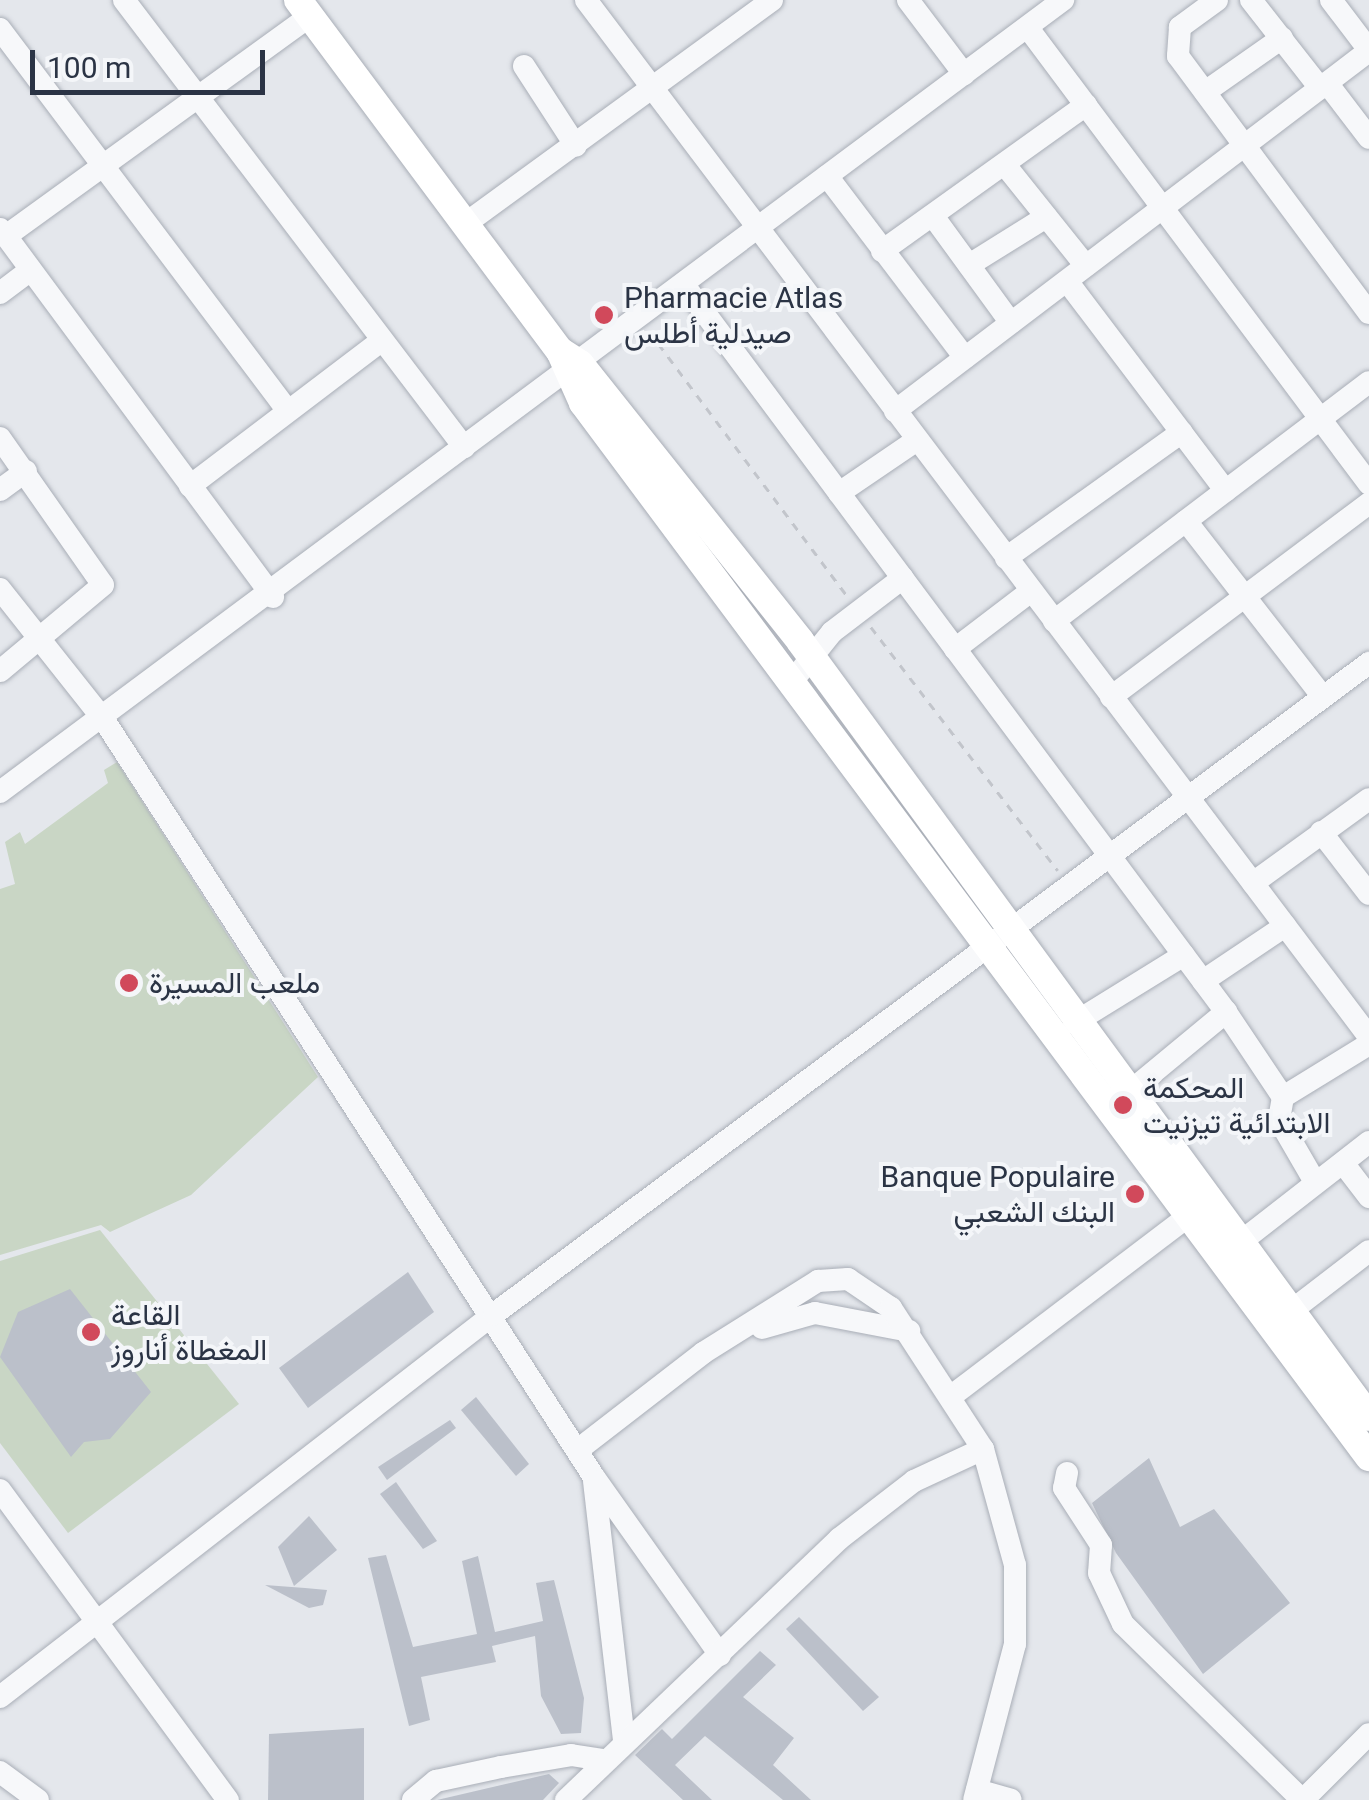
<!DOCTYPE html>
<html>
<head>
<meta charset="utf-8">
<style>
  body { margin:0 }
  #map { position:relative; width:1369px; height:1800px; overflow:hidden; background:#e4e7ec; font-family:Roboto,Vazirmatn,sans-serif }
  div>[style] { position:absolute }
  .green>* { inset:0; background:#c9d6c5 }
  .building>* { inset:0; background:#bbc0ca }
  .path>* { height:2.5px; margin-top:-1.25px; transform-origin:0; background:repeating-linear-gradient(90deg,#c2c5cb 0 8px,transparent 0 16px) }
  .roads { filter:drop-shadow(0 0 2px #a9aeb7) drop-shadow(0 0 2px #a9aeb7) }
  .minor>* { height:22px; margin:-11px; padding:0 11px; transform-origin:11px; border-radius:11px; background:#f7f8fa }
  .major>* { height:28px; margin:-14px; padding:0 14px; transform-origin:14px; border-radius:14px; background:#fff }
  .dots>* { width:28px; height:28px; translate:-50% -50%; box-sizing:border-box; border:5px solid #f4f6f9; border-radius:50% }
  span { translate:-50% -50%; white-space:nowrap; text-align:center; line-height:1.15; -webkit-text-stroke:8px #f4f6f9; paint-order:stroke }
  .poi-label { font-size:30px; color:#2b3445 }
  .left { translate:0 -50%; text-align:left }
  .right { translate:-100% -50%; text-align:right }
  .scale { position:absolute; left:30px; top:50px; width:235px; height:45px; box-sizing:border-box; border:5px solid #2b3445; border-top:0; padding-left:12px; font-size:30px; line-height:35px; white-space:nowrap; color:#2b3445; -webkit-text-stroke:8px #f4f6f9; paint-order:stroke }
</style>
</head>
<body>
<div id="map">
  <div class="green">
    <div style="clip-path:polygon(117px 762px,318px 1077px,191px 1195px,110px 1232px,101px 1225px,0 1255px,0 889px,15px 884px,5px 842px,20px 832px,25px 844px,108px 783px,104px 770px)"></div>
    <div style="clip-path:polygon(100px 1230px,239px 1404px,68px 1533px,0 1443px,0 1261px)"></div>
  </div>
  <div class="building">
    <div style="clip-path:polygon(408px 1272px,434px 1312px,308px 1408px,279px 1368px)"></div>
    <div style="clip-path:polygon(70px 1289px,151px 1392px,110px 1439px,84px 1442px,71px 1457px,0 1357px,18px 1312px)"></div>
    <div style="clip-path:polygon(476px 1397px,529px 1464px,516px 1476px,461px 1410px)"></div>
    <div style="clip-path:polygon(450px 1420px,456px 1428px,387px 1480px,378px 1467px)"></div>
    <div style="clip-path:polygon(1149px 1458px,1180px 1527px,1214px 1509px,1290px 1603px,1203px 1674px,1116px 1553px,1092px 1503px)"></div>
    <div style="clip-path:polygon(396px 1482px,437px 1541px,423px 1549px,380px 1494px)"></div>
    <div style="clip-path:polygon(309px 1516px,337px 1550px,294px 1586px,278px 1547px)"></div>
    <div style="clip-path:polygon(386px 1555px,413px 1647px,477px 1634px,462px 1561px,478px 1556px,495px 1632px,543px 1621px,536px 1583px,554px 1580px,584px 1698px,581px 1733px,561px 1734px,541px 1696px,535px 1636px,492px 1646px,496px 1662px,421px 1677px,430px 1720px,409px 1726px,368px 1558px)"></div>
    <div style="clip-path:polygon(265px 1585px,305px 1588px,327px 1590px,323px 1605px,309px 1608px)"></div>
    <div style="clip-path:polygon(799px 1617px,879px 1697px,863px 1711px,786px 1629px)"></div>
    <div style="clip-path:polygon(760px 1651px,776px 1665px,743px 1697px,794px 1738px,773px 1765px,811px 1800px,783px 1800px,705px 1736px,675px 1765px,712px 1800px,683px 1800px,635px 1755px,662px 1729px,672px 1739px)"></div>
    <div style="clip-path:polygon(364px 1728px,364px 1800px,268px 1800px,269px 1734px)"></div>
    <div style="clip-path:polygon(549px 1774px,559px 1783px,543px 1800px,437px 1800px)"></div>
  </div>
  <div class="path">
    <div style="left:649px;top:331px;width:332px;rotate:53.2deg"></div>
    <div style="left:871px;top:627px;width:307px;rotate:52.5deg"></div>
  </div>
  <div class="roads">
    <div class="minor">
      <div style="left:124px;top:0;width:562px;rotate:52.74deg"></div>
      <div style="left:586px;top:0;width:1299px;rotate:52.94deg"></div>
      <div style="left:908px;top:0;width:93px;rotate:52.9deg"></div>
      <div style="left:1217px;top:0;width:46px;rotate:143.9deg"></div>
      <div style="left:1180px;top:27px;width:29px;rotate:94deg"></div>
      <div style="left:1178px;top:56px;width:320px;rotate:53.4deg"></div>
      <div style="left:1251px;top:0;width:112px;rotate:51.9deg"></div>
      <div style="left:1331px;top:0;width:63px;rotate:52.8deg"></div>
      <div style="left:1028px;top:28px;width:569px;rotate:53.21deg"></div>
      <div style="left:0;top:29px;width:477px;rotate:53deg"></div>
      <div style="left:524px;top:66px;width:95px;rotate:57deg"></div>
      <div style="left:1327px;top:83px;width:69px;rotate:52.6deg"></div>
      <div style="left:1205px;top:92px;width:94px;rotate:-35deg"></div>
      <div style="left:1005px;top:165px;width:129px;rotate:51.3deg"></div>
      <div style="left:827px;top:176px;width:228px;rotate:52.8deg"></div>
      <div style="left:933px;top:216px;width:132px;rotate:53.9deg"></div>
      <div style="left:465px;top:224px;width:380px;rotate:-36.1deg"></div>
      <div style="left:0;top:229px;width:9px;rotate:49deg"></div>
      <div style="left:6px;top:236px;width:375px;rotate:-35.9deg"></div>
      <div style="left:6px;top:236px;width:449px;rotate:53.5deg"></div>
      <div style="left:882px;top:251px;width:251px;rotate:-35.6deg"></div>
      <div style="left:969px;top:265px;width:91px;rotate:-31.9deg"></div>
      <div style="left:1067px;top:281px;width:263px;rotate:52.9deg"></div>
      <div style="left:684px;top:285px;width:907px;rotate:53.29deg"></div>
      <div style="left:1226px;top:1012px;width:102px;rotate:56.2deg"></div>
      <div style="left:1283px;top:1097px;width:23px;rotate:100deg"></div>
      <div style="left:1279px;top:1120px;width:72px;rotate:59.9deg"></div>
      <div style="left:0;top:293px;width:38px;rotate:-37deg"></div>
      <div style="left:895px;top:411px;width:595px;rotate:-37.22deg"></div>
      <div style="left:0;top:438px;width:179px;rotate:55deg"></div>
      <div style="left:103px;top:585px;width:134px;rotate:140.1deg"></div>
      <div style="left:190px;top:486px;width:241px;rotate:-37.2deg"></div>
      <div style="left:0;top:490px;width:32px;rotate:-36deg"></div>
      <div style="left:839px;top:493px;width:94px;rotate:-34.2deg"></div>
      <div style="left:1186px;top:521px;width:222px;rotate:52.1deg"></div>
      <div style="left:1006px;top:558px;width:216px;rotate:-35.6deg"></div>
      <div style="left:0;top:589px;width:167px;rotate:51.6deg"></div>
      <div style="left:104px;top:720px;width:902px;rotate:57.09deg"></div>
      <div style="left:594px;top:1477px;width:218px;rotate:54.7deg"></div>
      <div style="left:1054px;top:621px;width:395px;rotate:-37.2deg"></div>
      <div style="left:955px;top:649px;width:96px;rotate:-37.3deg"></div>
      <div style="left:794px;top:679px;width:60px;rotate:-51deg"></div>
      <div style="left:832px;top:632px;width:89px;rotate:-37.3deg"></div>
      <div style="left:1111px;top:697px;width:323px;rotate:-36.9deg"></div>
      <div style="left:0;top:792px;width:1326px;rotate:-36.69deg"></div>
      <div style="left:1321px;top:832px;width:78px;rotate:52.3deg"></div>
      <div style="left:1253px;top:883px;width:143px;rotate:-35.9deg"></div>
      <div style="left:1203px;top:981px;width:99px;rotate:-33.9deg"></div>
      <div style="left:1074px;top:1023px;width:129px;rotate:-31.7deg"></div>
      <div style="left:1127px;top:1094px;width:129px;rotate:-39.6deg"></div>
      <div style="left:1283px;top:1097px;width:101px;rotate:-31.6deg"></div>
      <div style="left:1343px;top:1163px;width:43px;rotate:52.6deg"></div>
      <div style="left:1238px;top:1244px;width:166px;rotate:-37.9deg"></div>
      <div style="left:1291px;top:1311px;width:98px;rotate:-37.6deg"></div>
      <div style="left:762px;top:1328px;width:55px;rotate:-15.8deg"></div>
      <div style="left:815px;top:1313px;width:96px;rotate:10.8deg"></div>
      <div style="left:954px;top:1394px;width:309px;rotate:-37.2deg"></div>
      <div style="left:579px;top:1449px;width:157px;rotate:-37.7deg"></div>
      <div style="left:703px;top:1353px;width:136px;rotate:-32.1deg"></div>
      <div style="left:818px;top:1281px;width:30px;rotate:-4deg"></div>
      <div style="left:848px;top:1279px;width:52px;rotate:34deg"></div>
      <div style="left:891px;top:1308px;width:168px;rotate:56.9deg"></div>
      <div style="left:983px;top:1449px;width:120px;rotate:74.6deg"></div>
      <div style="left:1015px;top:1565px;width:79px;rotate:90deg"></div>
      <div style="left:1015px;top:1644px;width:161px;rotate:104.7deg"></div>
      <div style="left:1067px;top:1473px;width:15px;rotate:101deg"></div>
      <div style="left:1064px;top:1488px;width:68px;rotate:57deg"></div>
      <div style="left:1101px;top:1545px;width:28px;rotate:94deg"></div>
      <div style="left:1099px;top:1573px;width:56px;rotate:64.8deg"></div>
      <div style="left:1123px;top:1624px;width:251px;rotate:44.5deg"></div>
      <div style="left:594px;top:1481px;width:262px;rotate:83.4deg"></div>
      <div style="left:0;top:1490px;width:385px;rotate:53.7deg"></div>
      <div style="left:0;top:1697px;width:625px;rotate:-37.79deg"></div>
      <div style="left:494px;top:1314px;width:1091px;rotate:-36.65deg"></div>
      <div style="left:0;top:1772px;width:47px;rotate:36.4deg"></div>
      <div style="left:977px;top:1790px;width:35px;rotate:16deg"></div>
      <div style="left:413px;top:1800px;width:30px;rotate:-40deg"></div>
      <div style="left:436px;top:1781px;width:66px;rotate:-12.2deg"></div>
      <div style="left:501px;top:1767px;width:71px;rotate:-9.7deg"></div>
      <div style="left:571px;top:1755px;width:33px;rotate:9deg"></div>
      <div style="left:566px;top:1800px;width:378px;rotate:-43.7deg"></div>
      <div style="left:839px;top:1539px;width:95px;rotate:-37.7deg"></div>
      <div style="left:914px;top:1481px;width:76px;rotate:-24.9deg"></div>
      <div style="left:1303px;top:1800px;width:93px;rotate:-45deg"></div>
    </div>
    <div class="major">
      <div style="left:298px;top:0;width:438px;rotate:53.3deg"></div>
      <div style="left:560px;top:351px;width:24px;rotate:33deg"></div>
      <div style="left:580px;top:364px;width:354px;rotate:51.5deg"></div>
      <div style="left:800px;top:641px;width:962px;rotate:53.75deg"></div>
      <div style="left:560px;top:351px;width:57px;rotate:66.1deg"></div>
      <div style="left:583px;top:403px;width:1315px;rotate:53.29deg"></div>
    </div>
  </div>
  <div class="dots">
    <div style="left:604px;top:315px;background:#d1495b"></div>
    <div style="left:129px;top:983px;background:#d1495b"></div>
    <div style="left:1123px;top:1105px;background:#d1495b"></div>
    <div style="left:1135px;top:1194px;background:#d1495b"></div>
    <div style="left:91px;top:1332px;background:#d1495b"></div>
  </div>
  <div class="poi-label">
    <span class="left" style="left:624px;top:315px">Pharmacie Atlas<br>صيدلية أطلس</span>
    <span class="left" style="left:149px;top:983px">ملعب المسيرة</span>
    <span class="left" style="left:1143px;top:1105px">المحكمة<br>الابتدائية تيزنيت</span>
    <span class="right" style="left:1115px;top:1194px">Banque Populaire<br>البنك الشعبي</span>
    <span class="left" style="left:111px;top:1332px">القاعة<br>المغطاة أناروز</span>
  </div>
  <div class="scale">100 m</div>
</div>
</body>
</html>
